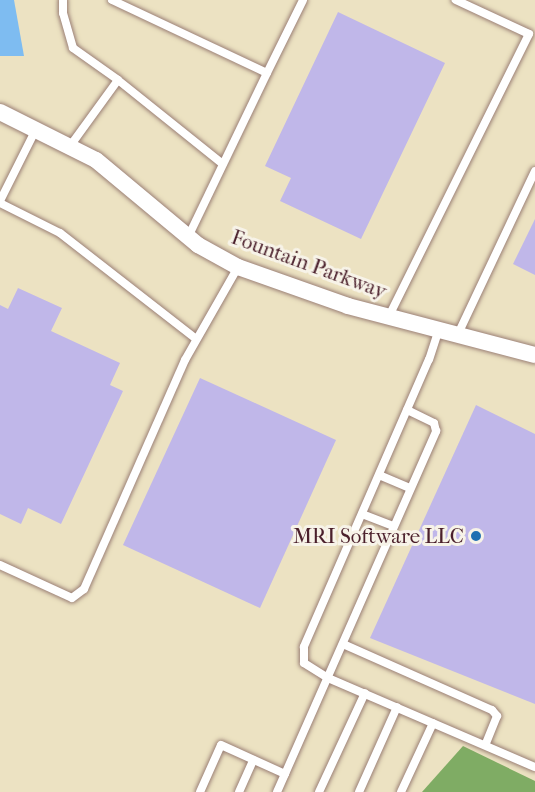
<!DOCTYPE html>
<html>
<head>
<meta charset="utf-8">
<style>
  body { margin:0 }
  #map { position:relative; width:535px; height:792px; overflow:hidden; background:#ece2c2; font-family:"IM FELL French Canon",serif }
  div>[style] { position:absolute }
  .forest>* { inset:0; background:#7fac64 }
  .water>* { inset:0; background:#7ebcf1 }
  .building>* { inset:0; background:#c0b7e9 }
  .roads { filter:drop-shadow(0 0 2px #9b8076) drop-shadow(0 0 2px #9b8076) }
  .service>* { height:8px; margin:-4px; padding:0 4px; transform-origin:4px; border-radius:4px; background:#fff }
  .minor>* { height:16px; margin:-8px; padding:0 8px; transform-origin:8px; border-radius:8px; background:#fff }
  .dots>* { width:16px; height:16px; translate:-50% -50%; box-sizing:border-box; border:3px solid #f7f3e8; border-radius:50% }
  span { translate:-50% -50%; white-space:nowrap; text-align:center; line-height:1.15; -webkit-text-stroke:6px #f7f3e8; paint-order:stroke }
  .street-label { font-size:21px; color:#4a1f2b }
  .poi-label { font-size:21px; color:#4a1f2b }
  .right { translate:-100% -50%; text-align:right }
</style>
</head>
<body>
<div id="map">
  <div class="forest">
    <div style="clip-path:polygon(463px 746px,535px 781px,535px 792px,422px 792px)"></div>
  </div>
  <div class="water">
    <div style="clip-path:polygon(0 0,14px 0,24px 56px,0 56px)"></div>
  </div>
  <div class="building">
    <div style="clip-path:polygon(338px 12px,445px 63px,361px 239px,280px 201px,291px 178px,265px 166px)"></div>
    <div style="clip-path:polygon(535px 219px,535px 275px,513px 264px)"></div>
    <div style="clip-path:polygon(18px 288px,62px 308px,51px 331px,120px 363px,110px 385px,123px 391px,61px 524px,28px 508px,21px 524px,0 514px,0 305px,8px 309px)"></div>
    <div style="clip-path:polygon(200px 378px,336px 440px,260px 608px,123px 545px)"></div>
    <div style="clip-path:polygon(476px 405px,535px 434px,535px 704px,370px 638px)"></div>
  </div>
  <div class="roads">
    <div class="service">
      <div style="left:63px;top:0;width:13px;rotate:90deg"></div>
      <div style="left:63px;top:13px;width:36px;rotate:74deg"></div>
      <div style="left:73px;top:48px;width:55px;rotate:35.4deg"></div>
      <div style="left:118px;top:80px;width:82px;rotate:126deg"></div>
      <div style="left:112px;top:0;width:171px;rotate:25.2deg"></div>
      <div style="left:267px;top:73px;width:182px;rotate:115.7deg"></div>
      <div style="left:267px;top:73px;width:81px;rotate:-63.7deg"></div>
      <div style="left:118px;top:80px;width:134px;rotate:38.7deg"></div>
      <div style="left:0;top:201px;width:80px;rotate:-63.4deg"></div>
      <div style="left:0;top:203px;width:67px;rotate:26.6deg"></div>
      <div style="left:60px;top:233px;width:172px;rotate:37.9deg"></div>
      <div style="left:389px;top:316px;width:315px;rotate:-63.6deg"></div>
      <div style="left:529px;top:34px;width:81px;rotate:-155deg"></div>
      <div style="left:439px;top:329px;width:32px;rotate:108deg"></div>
      <div style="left:429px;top:359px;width:314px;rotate:113.5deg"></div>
      <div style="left:304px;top:647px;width:16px;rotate:90deg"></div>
      <div style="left:304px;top:663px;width:28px;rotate:32deg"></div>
      <div style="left:328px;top:678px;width:225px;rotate:23.3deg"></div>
      <div style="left:458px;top:334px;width:180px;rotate:-64.7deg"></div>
      <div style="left:379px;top:475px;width:34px;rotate:23deg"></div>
      <div style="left:362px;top:514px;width:34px;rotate:21deg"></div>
      <div style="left:0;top:565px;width:79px;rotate:24.6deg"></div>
      <div style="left:72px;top:598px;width:15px;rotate:-37deg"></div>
      <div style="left:84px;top:589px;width:250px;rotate:-66.2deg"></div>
      <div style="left:185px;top:360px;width:107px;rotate:-60.3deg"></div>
      <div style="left:343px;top:644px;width:163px;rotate:23.9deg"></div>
      <div style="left:492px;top:710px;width:8px;rotate:50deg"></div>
      <div style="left:497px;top:716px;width:31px;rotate:112deg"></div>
      <div style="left:200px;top:792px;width:51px;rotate:-65.9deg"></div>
      <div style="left:221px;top:745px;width:70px;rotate:24.4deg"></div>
      <div style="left:285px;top:774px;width:375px;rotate:-66.2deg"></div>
      <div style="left:436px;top:431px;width:8px;rotate:-104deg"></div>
      <div style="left:434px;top:423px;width:30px;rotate:-154deg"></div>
      <div style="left:239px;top:792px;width:35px;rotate:-66deg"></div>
      <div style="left:277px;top:792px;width:20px;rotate:-66deg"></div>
      <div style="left:319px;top:792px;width:109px;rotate:-65.1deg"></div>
      <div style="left:359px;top:792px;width:93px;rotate:-65.9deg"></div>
      <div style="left:401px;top:792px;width:76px;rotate:-65.1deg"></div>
    </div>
    <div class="minor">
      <div style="left:0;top:112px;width:107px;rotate:26.6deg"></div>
      <div style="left:96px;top:160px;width:133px;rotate:39.8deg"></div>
      <div style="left:198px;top:245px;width:46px;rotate:28.8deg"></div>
      <div style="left:238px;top:267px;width:117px;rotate:19.5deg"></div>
      <div style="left:348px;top:306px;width:193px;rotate:14.7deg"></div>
    </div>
  </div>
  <div class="dots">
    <div style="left:476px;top:536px;background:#1f6fb2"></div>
  </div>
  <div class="street-label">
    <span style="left:309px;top:264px;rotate:20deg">Fountain Parkway</span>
  </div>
  <div class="poi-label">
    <span class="right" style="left:464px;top:536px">MRI Software LLC</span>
  </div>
</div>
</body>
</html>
